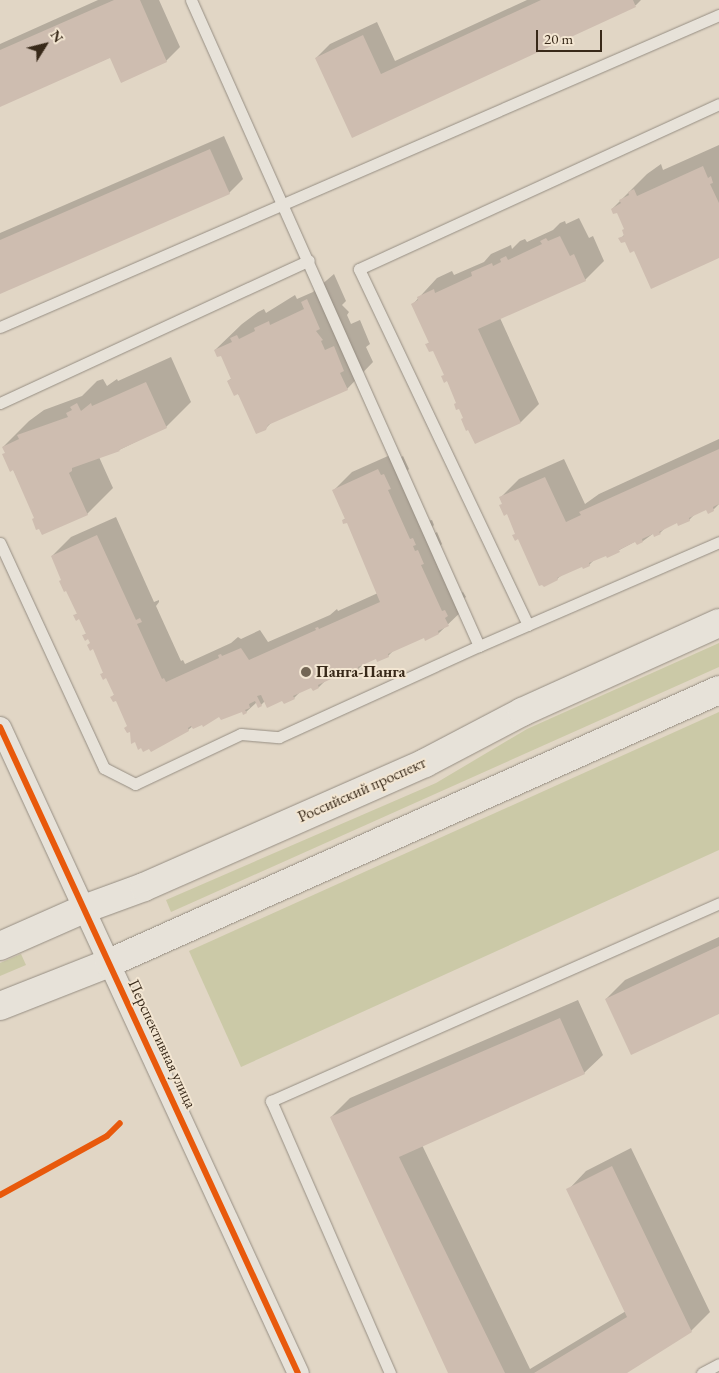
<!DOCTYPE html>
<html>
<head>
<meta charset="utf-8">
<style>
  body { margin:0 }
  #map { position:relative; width:719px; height:1373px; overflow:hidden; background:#e1d6c5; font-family:"EB Garamond",serif }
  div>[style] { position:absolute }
  .green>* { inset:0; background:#cbc9a7 }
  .shadow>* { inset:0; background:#0003 }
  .building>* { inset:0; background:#cebdb0 }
  .roads { filter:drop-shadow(0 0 1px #968e83) drop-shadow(0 0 1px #968e83) }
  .lane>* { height:11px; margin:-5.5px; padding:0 5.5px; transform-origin:5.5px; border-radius:5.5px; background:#e7e2d9 }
  .street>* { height:21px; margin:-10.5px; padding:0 10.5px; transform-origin:10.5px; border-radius:10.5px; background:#e7e2d9 }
  .secondary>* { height:28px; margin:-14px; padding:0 14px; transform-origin:14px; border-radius:14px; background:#e7e2d9 }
  .cycleway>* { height:6px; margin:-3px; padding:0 3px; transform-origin:3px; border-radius:3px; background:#e8590c }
  .dots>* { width:14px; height:14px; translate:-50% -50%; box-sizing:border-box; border:2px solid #f3e6d2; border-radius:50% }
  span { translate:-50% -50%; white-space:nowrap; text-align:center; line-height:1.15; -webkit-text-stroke:4px #f3e6d2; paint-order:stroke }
  .poi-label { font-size:16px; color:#382919; font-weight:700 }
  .left { translate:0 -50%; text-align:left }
  .street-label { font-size:16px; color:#382919 }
  .north { position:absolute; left:20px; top:20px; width:50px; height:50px; -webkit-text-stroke:4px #f3e6d2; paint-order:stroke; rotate:54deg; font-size:14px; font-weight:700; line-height:20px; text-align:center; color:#382919 }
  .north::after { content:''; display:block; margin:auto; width:18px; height:22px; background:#382919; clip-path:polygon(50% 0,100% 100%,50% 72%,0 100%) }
  .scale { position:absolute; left:536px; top:30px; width:66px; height:22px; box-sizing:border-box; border:2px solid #382919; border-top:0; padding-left:6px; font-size:15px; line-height:18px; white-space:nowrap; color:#382919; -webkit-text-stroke:4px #f3e6d2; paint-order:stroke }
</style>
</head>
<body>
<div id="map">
  <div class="green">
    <div style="clip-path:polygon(719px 643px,719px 667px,171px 912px,166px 900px,436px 783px,527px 729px)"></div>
    <div style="clip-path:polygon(719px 712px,719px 850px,241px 1067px,189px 951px)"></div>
    <div style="clip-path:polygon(21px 954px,26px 965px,0 976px,0 963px)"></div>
  </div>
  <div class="shadow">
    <div style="clip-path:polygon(98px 0,159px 0,180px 47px,166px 61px,111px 57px,0 105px,0 44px)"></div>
    <div style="clip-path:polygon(527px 0,641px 0,636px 5px,352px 136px,316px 58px,330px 44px,377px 22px,395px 61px)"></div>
    <div style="clip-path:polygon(224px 136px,243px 179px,229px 193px,0 293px,0 233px)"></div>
    <div style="clip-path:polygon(719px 145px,719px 257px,635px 250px,626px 240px,620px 239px,625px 234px,625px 228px,617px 211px,612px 209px,647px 174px,661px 164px,663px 170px)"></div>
    <div style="clip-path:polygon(579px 218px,589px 238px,593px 236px,604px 261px,585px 280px,500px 318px,539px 404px,521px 422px,464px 417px,433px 349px,427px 344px,430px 342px,413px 304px,437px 278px,452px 271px,454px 275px,484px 262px,491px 254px,511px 245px,512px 249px,520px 241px,525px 239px,527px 242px,553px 230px,560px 223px,565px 221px,566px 224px)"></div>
    <div style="clip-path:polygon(334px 274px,346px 301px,342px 305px,349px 312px,347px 315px,351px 324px,360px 320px,370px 344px,366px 347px,373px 362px,347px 389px,273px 421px,265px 429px,228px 381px,232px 378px,221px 354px,215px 350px,242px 324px,258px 312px,264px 309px,266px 313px,295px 295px,297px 299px,313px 292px)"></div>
    <div style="clip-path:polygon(171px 357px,191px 402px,166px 427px,119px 450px,99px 457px,113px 488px,87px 514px,35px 517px,3px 447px,29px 421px,44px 410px,82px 396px,97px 381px,103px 379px,107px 386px,117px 379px,118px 381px)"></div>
    <div style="clip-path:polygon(719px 439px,719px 504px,714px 509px,709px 512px,707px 509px,695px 514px,689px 520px,678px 522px,665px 528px,660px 533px,654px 533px,643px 541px,637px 543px,636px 541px,608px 556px,607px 554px,595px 559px,589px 565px,583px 565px,563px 574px,557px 579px,519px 538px,500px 498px,519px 479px,564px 459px,585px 504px,599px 494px)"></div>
    <div style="clip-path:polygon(397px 452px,400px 458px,403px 456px,409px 469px,406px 472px,428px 521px,432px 520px,434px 525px,431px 528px,434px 534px,437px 532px,442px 544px,440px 546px,461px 593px,463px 592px,466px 597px,463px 599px,466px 607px,439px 633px,424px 636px,395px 649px,388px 656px,377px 657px,365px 663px,358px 669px,345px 672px,326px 680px,319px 687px,312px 686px,301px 691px,294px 698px,265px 701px,261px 705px,257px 702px,246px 712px,242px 710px,220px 715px,193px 726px,188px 730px,133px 736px,117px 699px,112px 697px,115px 694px,107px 677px,102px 674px,104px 672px,89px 638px,84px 635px,87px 633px,80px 617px,75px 615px,78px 613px,52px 556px,71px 537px,116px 517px,154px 602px,159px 600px,159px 602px,156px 606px,181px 661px,183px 660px,185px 664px,231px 643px,238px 637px,241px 639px,260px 630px,268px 642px,330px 615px,337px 609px,338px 611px,378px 593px,347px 521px,343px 520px,346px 518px,333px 491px,352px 472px)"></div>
    <div style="clip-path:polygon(719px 937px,719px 1013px,606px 999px,625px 980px)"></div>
    <div style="clip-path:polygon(578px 1000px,603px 1055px,584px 1073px,422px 1145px,530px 1369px,626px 1311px,568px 1190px,586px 1171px,631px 1148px,710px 1312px,691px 1331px,625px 1373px,450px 1373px,331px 1117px,350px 1098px)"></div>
  </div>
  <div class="building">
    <div style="clip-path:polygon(114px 0,140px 0,167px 62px,121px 83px,110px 58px,0 107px,0 50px)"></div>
    <div style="clip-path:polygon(541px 0,633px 0,636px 7px,352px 138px,315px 58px,363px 35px,381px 74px)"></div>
    <div style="clip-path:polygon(210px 149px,230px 194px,0 294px,0 240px)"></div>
    <div style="clip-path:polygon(703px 166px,708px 178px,711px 176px,713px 183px,710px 184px,719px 203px,719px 258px,651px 289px,634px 251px,630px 253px,625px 242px,621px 243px,618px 238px,624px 236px,622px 230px,624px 229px,617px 213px,613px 214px,611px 209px,621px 203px,619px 200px,629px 195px,628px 192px,634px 189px,637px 196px)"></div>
    <div style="clip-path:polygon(560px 236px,570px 256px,574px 254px,586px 281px,478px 329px,521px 423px,475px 444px,468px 430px,466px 431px,461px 419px,463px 418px,459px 409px,456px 410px,454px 404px,456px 403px,447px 381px,444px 383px,441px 376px,444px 375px,433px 351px,429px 352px,425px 344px,429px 343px,411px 304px,418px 300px,417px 297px,434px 289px,435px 293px,472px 276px,471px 272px,492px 263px,493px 266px,501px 262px,500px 259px,506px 256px,508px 260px,542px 244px,540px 241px,546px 238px,548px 241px)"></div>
    <div style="clip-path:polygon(307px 299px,320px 329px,316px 331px,323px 340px,321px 341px,325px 350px,334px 346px,344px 371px,340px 373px,348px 390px,268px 425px,266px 430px,256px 434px,238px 394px,234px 396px,227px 381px,231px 379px,221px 356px,217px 357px,214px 350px,232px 342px,230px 338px,237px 335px,239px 339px,255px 331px,254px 328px,269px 321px,270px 325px,304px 309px,301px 302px)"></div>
    <div style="clip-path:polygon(146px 382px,167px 428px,119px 450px,120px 451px,72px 468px,72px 471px,69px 473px,88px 515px,42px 535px,39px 529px,36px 530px,32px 519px,34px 518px,13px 470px,10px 472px,2px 454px,5px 453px,2px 447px,19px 439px,17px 435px,68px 417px,66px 413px,72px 410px,70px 407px,77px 403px,81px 411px,91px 403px,92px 406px)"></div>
    <div style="clip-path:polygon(719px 449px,719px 504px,713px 507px,714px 511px,708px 514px,706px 510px,689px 518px,690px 521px,678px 526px,677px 523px,659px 532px,661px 534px,654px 537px,653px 534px,642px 539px,643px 542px,637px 545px,635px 542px,619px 550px,620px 552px,607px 558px,606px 556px,589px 563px,590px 566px,583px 569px,582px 567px,557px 578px,558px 580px,544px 587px,542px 585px,539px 586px,518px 539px,515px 541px,512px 535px,515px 534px,507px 514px,504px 516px,499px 505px,502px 504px,499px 497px,545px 477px,566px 522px,581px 515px,579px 512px)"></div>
    <div style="clip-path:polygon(378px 469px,381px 475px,384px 474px,391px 489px,388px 490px,410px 539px,413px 538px,416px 545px,413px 546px,415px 551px,418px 550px,424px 564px,421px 565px,442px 611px,445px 610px,448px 616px,445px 618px,449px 626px,438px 631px,439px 634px,425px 641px,424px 638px,388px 654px,389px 657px,377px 662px,376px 659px,358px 667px,359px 670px,346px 676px,344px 673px,318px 685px,319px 688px,313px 691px,311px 688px,293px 696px,295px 699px,284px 704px,282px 701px,267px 708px,261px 695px,257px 696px,262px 706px,258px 708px,255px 701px,249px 704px,250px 708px,245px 710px,247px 713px,243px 715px,242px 712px,221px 720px,219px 717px,203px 727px,202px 725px,193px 729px,191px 726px,188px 728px,189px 731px,151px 752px,149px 749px,143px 752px,141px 748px,138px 750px,135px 742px,131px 744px,130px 732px,127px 733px,124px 728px,127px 726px,116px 701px,113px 702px,110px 697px,114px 695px,106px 678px,103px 680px,100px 674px,103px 673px,93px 649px,90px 651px,87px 645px,90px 643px,88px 639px,85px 641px,82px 635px,86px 634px,79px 619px,76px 621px,73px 615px,77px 614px,66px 591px,64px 592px,59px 581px,61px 580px,51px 556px,97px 535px,136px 620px,140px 618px,142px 622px,137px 624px,162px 679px,164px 678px,166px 682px,219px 658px,218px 655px,221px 654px,222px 656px,241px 648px,249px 660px,316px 630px,315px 628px,318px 627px,319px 629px,380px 602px,347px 523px,343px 524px,342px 520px,345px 519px,332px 490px)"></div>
    <div style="clip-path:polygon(719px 946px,719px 1014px,631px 1055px,605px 999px)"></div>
    <div style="clip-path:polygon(560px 1018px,585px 1074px,399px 1157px,505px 1373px,448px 1373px,330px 1117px)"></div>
    <div style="clip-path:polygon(612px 1166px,692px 1332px,627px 1373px,534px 1373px,627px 1317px,566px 1189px)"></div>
  </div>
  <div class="roads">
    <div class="lane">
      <div style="left:0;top:327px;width:784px;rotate:-23.46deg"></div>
      <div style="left:0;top:403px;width:340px;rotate:-24.8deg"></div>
      <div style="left:0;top:543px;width:248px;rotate:65.2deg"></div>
      <div style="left:104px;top:768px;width:35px;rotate:27deg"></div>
      <div style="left:135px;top:784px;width:117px;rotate:-25.3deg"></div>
      <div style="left:241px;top:734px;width:38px;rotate:5deg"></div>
      <div style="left:279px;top:737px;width:220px;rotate:-24.5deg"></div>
      <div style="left:479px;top:646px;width:707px;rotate:-114.03deg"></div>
      <div style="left:528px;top:625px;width:394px;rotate:-115.4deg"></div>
      <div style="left:359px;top:269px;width:396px;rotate:-24.6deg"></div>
      <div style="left:479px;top:646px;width:262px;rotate:-23.4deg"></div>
      <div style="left:390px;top:1373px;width:297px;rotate:-113.6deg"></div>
      <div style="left:271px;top:1101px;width:490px;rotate:-23.8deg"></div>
      <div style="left:702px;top:1373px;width:19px;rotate:-28deg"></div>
    </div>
    <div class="street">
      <div style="left:0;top:727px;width:711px;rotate:65.24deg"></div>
    </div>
    <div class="secondary">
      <div style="left:0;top:946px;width:92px;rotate:-23.8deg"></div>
      <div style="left:84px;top:909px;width:64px;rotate:-20.1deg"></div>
      <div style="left:144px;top:887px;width:307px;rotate:-23.8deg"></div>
      <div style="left:425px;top:763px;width:110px;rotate:-27.7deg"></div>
      <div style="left:522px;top:712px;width:216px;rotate:-24.3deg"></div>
      <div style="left:0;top:1006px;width:117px;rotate:-21.5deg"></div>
      <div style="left:109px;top:963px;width:668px;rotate:-24.11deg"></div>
    </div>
  </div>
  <div class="cycleway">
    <div style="left:0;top:727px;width:711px;rotate:65.24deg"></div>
    <div style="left:0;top:1195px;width:122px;rotate:-28.9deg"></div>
    <div style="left:107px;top:1136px;width:18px;rotate:-45deg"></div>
  </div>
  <div class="dots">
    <div style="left:306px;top:672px;background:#736655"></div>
  </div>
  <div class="poi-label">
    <span class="left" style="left:316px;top:672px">Панга-Панга</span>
  </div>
  <div class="street-label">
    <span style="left:362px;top:790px;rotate:-24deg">Российский проспект</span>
    <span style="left:162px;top:1044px;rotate:65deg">Перспективная улица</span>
  </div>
  <div class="north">N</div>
  <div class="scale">20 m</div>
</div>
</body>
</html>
